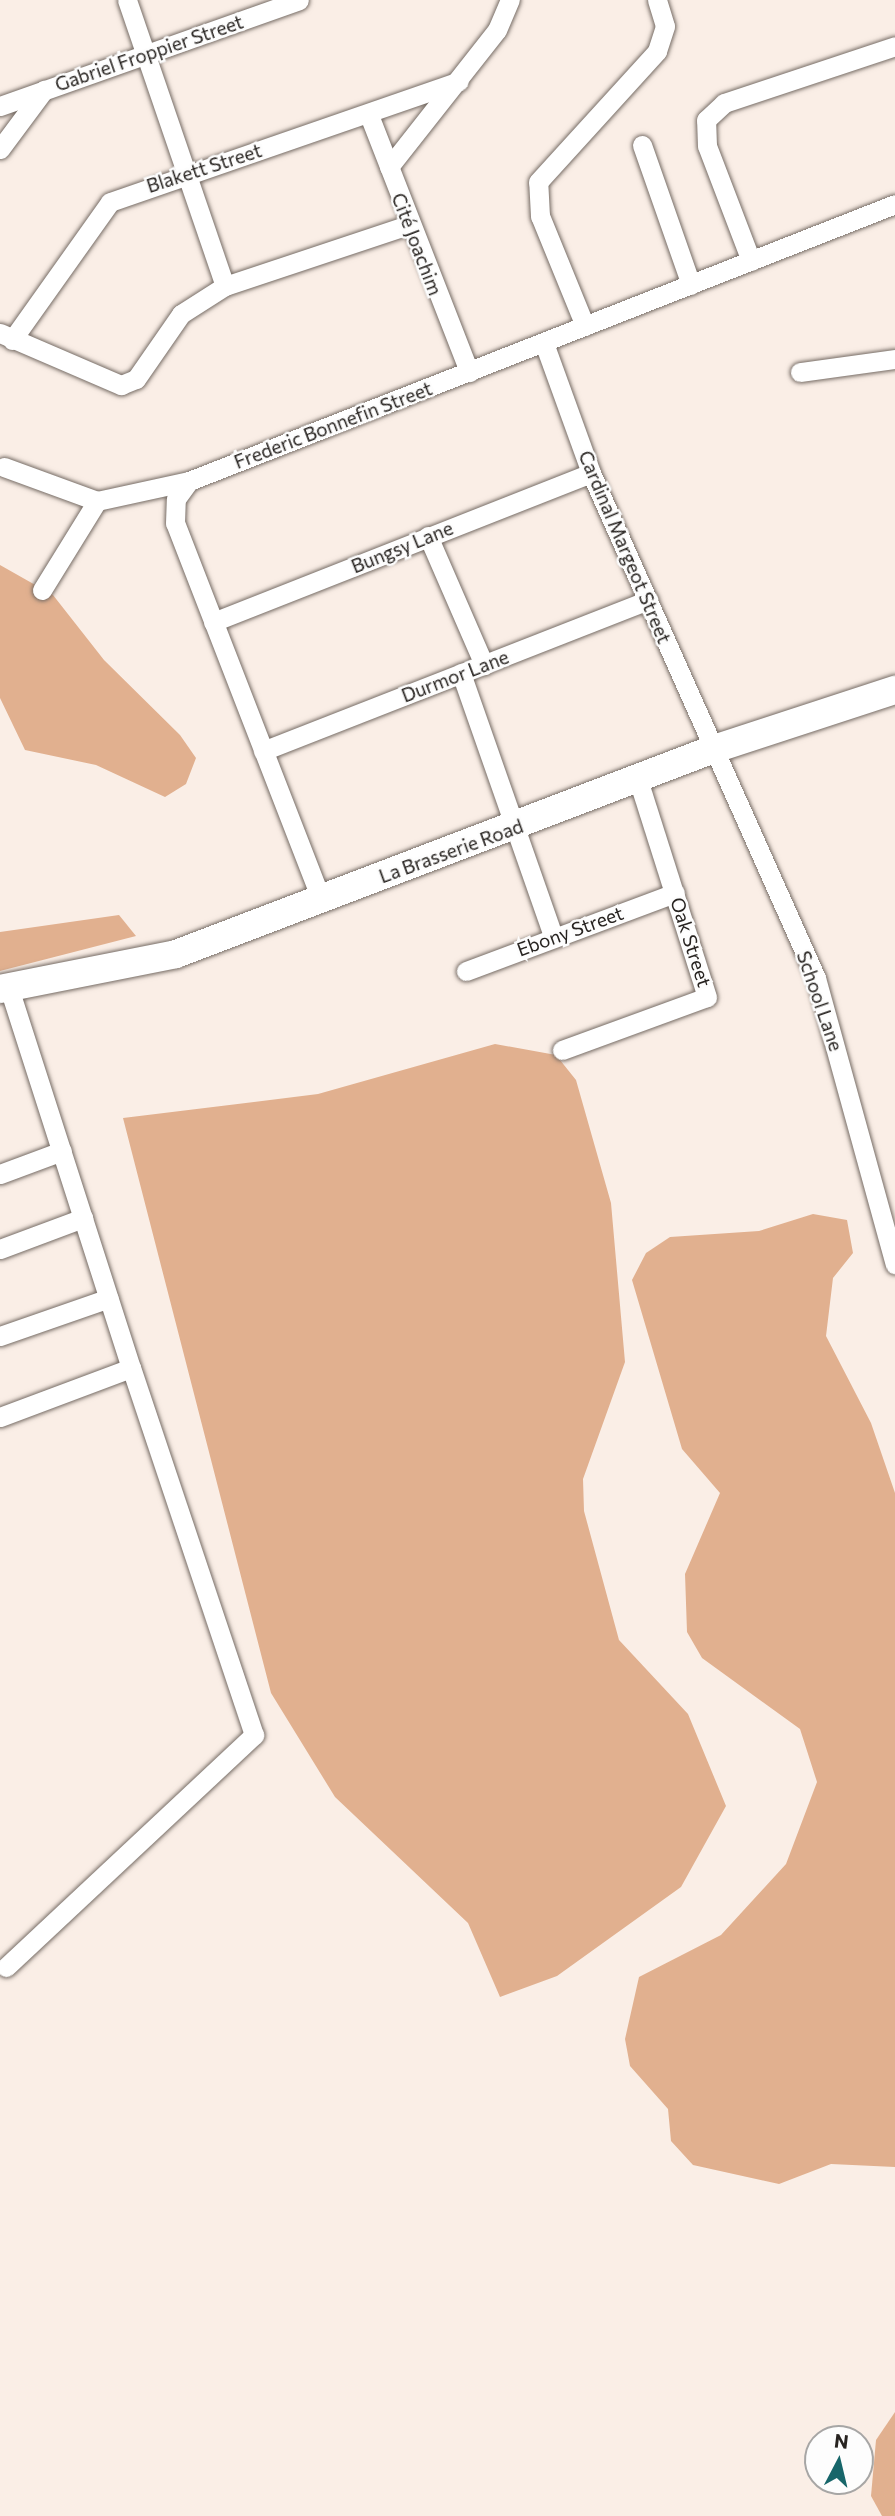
<!DOCTYPE html>
<html>
<head>
<meta charset="utf-8">
<style>
  body { margin:0 }
  #map { position:relative; width:895px; height:2516px; overflow:hidden; background:#faeee6; font-family:Commissioner,sans-serif }
  div>[style] { position:absolute }
  .forest>* { inset:0; background:#e1b08f }
  .roads { filter:drop-shadow(0 0 2px #766c65) drop-shadow(0 0 2px #766c65) }
  .street>* { height:19px; margin:-9.5px; padding:0 9.5px; transform-origin:9.5px; border-radius:9.5px; background:#fff }
  .secondary>* { height:28px; margin:-14px; padding:0 14px; transform-origin:14px; border-radius:14px; background:#fff }
  span { translate:-50% -50%; white-space:nowrap; text-align:center; line-height:1.15; -webkit-text-stroke:5px #fdfdfd; paint-order:stroke }
  .street-label { font-size:19px; color:#272320 }
  .north { position:absolute; left:804px; top:2425px; width:70px; height:70px; box-sizing:border-box; background:#fdfdfd; border:2px solid #a7a6a5; border-radius:50%; rotate:7deg; font-size:19px; font-weight:700; line-height:28px; text-align:center; color:#272320 }
  .north::after { content:''; display:block; margin:auto; width:24px; height:32px; background:#17666a; clip-path:polygon(50% 0,100% 100%,50% 72%,0 100%) }
</style>
</head>
<body>
<div id="map">
  <div class="forest">
    <div style="clip-path:polygon(0 565px,53px 595px,104px 660px,180px 735px,196px 758px,186px 784px,165px 797px,96px 765px,25px 750px,0 698px)"></div>
    <div style="clip-path:polygon(119px 915px,136px 936px,0 971px,0 932px)"></div>
    <div style="clip-path:polygon(495px 1044px,556px 1055px,576px 1080px,611px 1203px,625px 1362px,583px 1479px,584px 1511px,619px 1640px,688px 1714px,726px 1806px,681px 1887px,557px 1976px,500px 1997px,468px 1923px,335px 1797px,271px 1693px,123px 1118px,318px 1094px)"></div>
    <div style="clip-path:polygon(813px 1214px,847px 1220px,853px 1253px,833px 1278px,826px 1336px,871px 1423px,895px 1493px,895px 2167px,831px 2164px,779px 2184px,693px 2165px,671px 2141px,668px 2109px,630px 2066px,625px 2039px,639px 1977px,721px 1935px,786px 1864px,817px 1782px,800px 1729px,702px 1658px,687px 1632px,685px 1574px,720px 1493px,682px 1449px,632px 1280px,646px 1253px,670px 1237px,759px 1231px)"></div>
    <div style="clip-path:polygon(895px 2412px,895px 2516px,882px 2516px,871px 2496px,876px 2440px)"></div>
  </div>
  <div class="roads">
    <div class="street">
      <div style="left:127px;top:0;width:302px;rotate:71.1deg"></div>
      <div style="left:0;top:106px;width:317px;rotate:-19.5deg"></div>
      <div style="left:369px;top:115px;width:276px;rotate:68.7deg"></div>
      <div style="left:642px;top:145px;width:148px;rotate:70.7deg"></div>
      <div style="left:0;top:149px;width:74px;rotate:-53.3deg"></div>
      <div style="left:389px;top:167px;width:174px;rotate:-51.8deg"></div>
      <div style="left:497px;top:30px;width:33px;rotate:-67deg"></div>
      <div style="left:751px;top:261px;width:123px;rotate:-110.9deg"></div>
      <div style="left:707px;top:146px;width:26px;rotate:-92deg"></div>
      <div style="left:706px;top:120px;width:25px;rotate:-43deg"></div>
      <div style="left:724px;top:103px;width:180px;rotate:-18.4deg"></div>
      <div style="left:585px;top:326px;width:119px;rotate:-112.2deg"></div>
      <div style="left:540px;top:216px;width:34px;rotate:-93deg"></div>
      <div style="left:538px;top:182px;width:177px;rotate:-47.7deg"></div>
      <div style="left:657px;top:51px;width:26px;rotate:-72deg"></div>
      <div style="left:665px;top:26px;width:27px;rotate:-107deg"></div>
      <div style="left:0;top:333px;width:132px;rotate:23.3deg"></div>
      <div style="left:121px;top:385px;width:16px;rotate:-22deg"></div>
      <div style="left:136px;top:379px;width:79px;rotate:-55.3deg"></div>
      <div style="left:181px;top:314px;width:52px;rotate:-32.5deg"></div>
      <div style="left:225px;top:286px;width:193px;rotate:-18.4deg"></div>
      <div style="left:12px;top:340px;width:169px;rotate:-54.6deg"></div>
      <div style="left:110px;top:202px;width:369px;rotate:-19.1deg"></div>
      <div style="left:544px;top:343px;width:138px;rotate:70.1deg"></div>
      <div style="left:591px;top:473px;width:553px;rotate:65.98deg"></div>
      <div style="left:816px;top:978px;width:297px;rotate:74.6deg"></div>
      <div style="left:800px;top:372px;width:96px;rotate:-7.8deg"></div>
      <div style="left:4px;top:467px;width:99px;rotate:20.1deg"></div>
      <div style="left:428px;top:536px;width:141px;rotate:66.5deg"></div>
      <div style="left:42px;top:590px;width:105px;rotate:-58.3deg"></div>
      <div style="left:97px;top:501px;width:94px;rotate:-12.3deg"></div>
      <div style="left:213px;top:622px;width:406px;rotate:-21.5deg"></div>
      <div style="left:461px;top:673px;width:279px;rotate:70.7deg"></div>
      <div style="left:263px;top:751px;width:414px;rotate:-21.4deg"></div>
      <div style="left:321px;top:899px;width:403px;rotate:-111.2deg"></div>
      <div style="left:175px;top:523px;width:24px;rotate:-88deg"></div>
      <div style="left:176px;top:499px;width:22px;rotate:-54deg"></div>
      <div style="left:189px;top:481px;width:758px;rotate:-21.42deg"></div>
      <div style="left:466px;top:971px;width:223px;rotate:-20.5deg"></div>
      <div style="left:562px;top:1050px;width:154px;rotate:-20.1deg"></div>
      <div style="left:707px;top:997px;width:229px;rotate:-107.6deg"></div>
      <div style="left:0;top:1174px;width:66px;rotate:-20.4deg"></div>
      <div style="left:0;top:1249px;width:89px;rotate:-20.5deg"></div>
      <div style="left:0;top:1336px;width:115px;rotate:-19.2deg"></div>
      <div style="left:0;top:1417px;width:140px;rotate:-20.5deg"></div>
      <div style="left:131px;top:1368px;width:400px;rotate:-107.8deg"></div>
      <div style="left:6px;top:1967px;width:340px;rotate:-43.1deg"></div>
      <div style="left:254px;top:1735px;width:387px;rotate:-108.5deg"></div>
    </div>
    <div class="secondary">
      <div style="left:0;top:989px;width:179px;rotate:-11.2deg"></div>
      <div style="left:176px;top:954px;width:573px;rotate:-20.87deg"></div>
      <div style="left:711px;top:750px;width:194px;rotate:-18.1deg"></div>
    </div>
  </div>
  <div class="street-label">
    <span style="left:149px;top:53px;rotate:-19deg">Gabriel Froppier Street</span>
    <span style="left:204px;top:168px;rotate:-18deg">Blakett Street</span>
    <span style="left:417px;top:244px;rotate:69deg">Cité Joachim</span>
    <span style="left:333px;top:425px;rotate:-21deg">Frederic Bonnefin Street</span>
    <span style="left:402px;top:547px;rotate:-22deg">Bungsy Lane</span>
    <span style="left:625px;top:547px;rotate:67deg">Cardinal Margeot Street</span>
    <span style="left:455px;top:676px;rotate:-21deg">Durmor Lane</span>
    <span style="left:451px;top:851px;rotate:-20deg">La Brasserie Road</span>
    <span style="left:570px;top:931px;rotate:-20deg">Ebony Street</span>
    <span style="left:691px;top:942px;rotate:72deg">Oak Street</span>
    <span style="left:820px;top:1001px;rotate:71deg">School Lane</span>
  </div>
  <div class="north">N</div>
</div>
</body>
</html>
